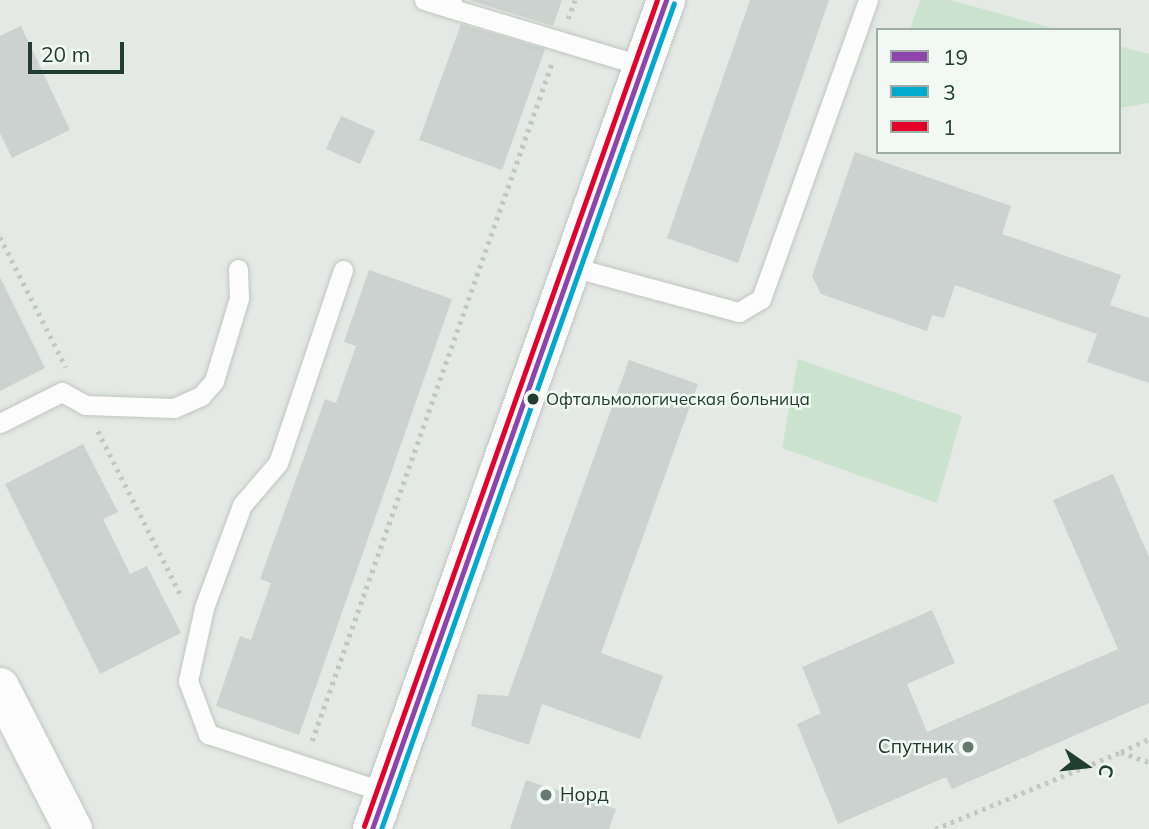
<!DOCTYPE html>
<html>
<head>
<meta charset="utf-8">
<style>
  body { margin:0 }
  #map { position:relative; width:1149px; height:829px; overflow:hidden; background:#e4e9e6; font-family:Mulish,sans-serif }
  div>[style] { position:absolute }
  .green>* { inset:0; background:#cce3cf }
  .building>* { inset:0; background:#ccd2cf }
  .path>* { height:4.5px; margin-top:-2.25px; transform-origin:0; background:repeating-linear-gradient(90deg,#c1c9c4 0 3.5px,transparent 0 8.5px) }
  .roads { filter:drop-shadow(0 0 2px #c1c6c3) drop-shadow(0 0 2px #c1c6c3) }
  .lane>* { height:19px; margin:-9.5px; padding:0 9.5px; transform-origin:9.5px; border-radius:9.5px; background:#fbfcfb }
  .street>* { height:38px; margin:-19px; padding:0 19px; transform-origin:19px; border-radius:19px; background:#fbfcfb }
  .secondary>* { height:38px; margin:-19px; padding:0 19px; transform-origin:19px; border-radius:19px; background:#fbfcfb }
  .bus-1>* { height:5px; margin:-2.5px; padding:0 2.5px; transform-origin:2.5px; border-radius:2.5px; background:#8e44ad }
  .bus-2>* { height:5px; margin:-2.5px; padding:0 2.5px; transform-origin:2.5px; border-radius:2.5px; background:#00a9ce }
  .bus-3>* { height:5px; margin:-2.5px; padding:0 2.5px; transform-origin:2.5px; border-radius:2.5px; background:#e4002b }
  .dots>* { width:19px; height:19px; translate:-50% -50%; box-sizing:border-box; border:4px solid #f2f8f4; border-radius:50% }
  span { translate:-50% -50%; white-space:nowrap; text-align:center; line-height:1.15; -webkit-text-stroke:5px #f2f8f4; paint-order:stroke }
  .bus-label { font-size:17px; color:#213d30 }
  .left { translate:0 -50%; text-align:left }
  .poi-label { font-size:19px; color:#213d30 }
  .right { translate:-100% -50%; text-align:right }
  .legend { position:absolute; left:876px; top:28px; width:245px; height:126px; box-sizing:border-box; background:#f2f8f4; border:2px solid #9eada6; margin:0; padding:9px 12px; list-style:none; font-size:21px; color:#213d30 }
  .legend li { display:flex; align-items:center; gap:14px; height:35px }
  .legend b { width:35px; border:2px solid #9eada6 }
  .north { position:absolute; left:1051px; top:731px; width:70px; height:70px; -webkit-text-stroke:5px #f2f8f4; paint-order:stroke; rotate:104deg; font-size:19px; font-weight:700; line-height:28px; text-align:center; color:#213d30 }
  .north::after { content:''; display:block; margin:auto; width:24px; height:32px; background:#213d30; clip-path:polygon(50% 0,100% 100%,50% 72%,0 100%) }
  .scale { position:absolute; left:28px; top:42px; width:96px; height:32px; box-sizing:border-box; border:4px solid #213d30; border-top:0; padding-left:9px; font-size:21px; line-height:24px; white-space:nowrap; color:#213d30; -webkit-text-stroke:5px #f2f8f4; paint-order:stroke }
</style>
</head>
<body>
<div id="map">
  <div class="green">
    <div style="clip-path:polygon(920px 0,950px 0,1059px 30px,910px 30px)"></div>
    <div style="clip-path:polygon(1119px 46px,1149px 54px,1149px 103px,1119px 108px)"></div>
    <div style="clip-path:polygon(798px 359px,962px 416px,937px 503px,782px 448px)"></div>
  </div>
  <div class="building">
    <div style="clip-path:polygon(469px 0,562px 0,553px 26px)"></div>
    <div style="clip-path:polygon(750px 0,829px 0,738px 263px,667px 238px)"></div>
    <div style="clip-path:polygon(461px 24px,545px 49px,502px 170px,419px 140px)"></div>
    <div style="clip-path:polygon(21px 26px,70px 130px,12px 158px,0 133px,0 36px)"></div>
    <div style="clip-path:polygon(341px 116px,375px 131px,360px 164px,326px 149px)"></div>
    <div style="clip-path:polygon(855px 152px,1011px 206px,1002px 234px,1121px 275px,1110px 305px,1149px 318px,1149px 383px,1087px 362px,1097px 334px,955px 285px,944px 318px,932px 315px,927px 331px,821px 294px,812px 276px)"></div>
    <div style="clip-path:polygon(369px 270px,452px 299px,299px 735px,216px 706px,240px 636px,251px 640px,271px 583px,260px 579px,325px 399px,336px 403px,356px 346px,344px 342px)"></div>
    <div style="clip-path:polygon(0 277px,45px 368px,0 391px)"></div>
    <div style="clip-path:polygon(629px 360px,698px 384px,601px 653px,663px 676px,640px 739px,542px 704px,529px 745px,471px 726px,478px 694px,508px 696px)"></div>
    <div style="clip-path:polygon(83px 444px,118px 512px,103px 519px,130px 574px,147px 566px,181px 633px,100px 674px,5px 484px)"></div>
    <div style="clip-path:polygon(1113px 474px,1149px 557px,1149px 703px,952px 789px,946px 777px,838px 824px,797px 724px,821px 713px,802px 667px,932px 610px,955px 663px,907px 684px,927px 732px,1118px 649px,1053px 500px)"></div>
    <div style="clip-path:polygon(526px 780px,616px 809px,609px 829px,510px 829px)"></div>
  </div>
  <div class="path">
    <div style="left:568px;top:19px;width:20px;rotate:-70deg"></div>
    <div style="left:0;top:237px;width:146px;rotate:63.1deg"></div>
    <div style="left:98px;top:431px;width:184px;rotate:63.2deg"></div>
    <div style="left:312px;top:741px;width:719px;rotate:-70.51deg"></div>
    <div style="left:1121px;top:752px;width:31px;rotate:-25deg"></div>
    <div style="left:935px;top:829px;width:201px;rotate:-22.5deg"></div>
    <div style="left:1121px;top:752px;width:30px;rotate:20deg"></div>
  </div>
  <div class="roads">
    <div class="lane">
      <div style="left:424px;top:0;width:27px;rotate:17deg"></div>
      <div style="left:450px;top:8px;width:8px;rotate:-76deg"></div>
      <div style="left:450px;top:8px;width:202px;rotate:16.7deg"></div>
      <div style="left:572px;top:267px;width:173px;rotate:15.1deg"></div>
      <div style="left:739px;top:312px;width:26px;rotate:-31deg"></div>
      <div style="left:761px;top:299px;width:318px;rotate:-70.3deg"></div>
      <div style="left:343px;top:270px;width:204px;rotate:108.6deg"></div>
      <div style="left:278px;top:463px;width:55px;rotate:130.6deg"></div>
      <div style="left:242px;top:505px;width:110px;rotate:110.3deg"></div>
      <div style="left:204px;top:608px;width:75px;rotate:102.4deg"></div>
      <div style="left:188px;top:681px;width:57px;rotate:69.3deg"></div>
      <div style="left:208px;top:734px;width:185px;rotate:18.2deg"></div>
      <div style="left:0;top:423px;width:69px;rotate:-26.6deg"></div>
      <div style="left:62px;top:392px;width:26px;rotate:29deg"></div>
      <div style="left:85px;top:405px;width:89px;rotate:1.9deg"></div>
      <div style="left:174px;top:408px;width:30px;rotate:-24deg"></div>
      <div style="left:201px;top:396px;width:20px;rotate:-49deg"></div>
      <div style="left:214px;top:381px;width:87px;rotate:-73.2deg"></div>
      <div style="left:239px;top:298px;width:29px;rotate:-92deg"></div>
    </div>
    <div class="street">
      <div style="left:0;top:687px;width:160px;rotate:62.8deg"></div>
    </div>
    <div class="secondary">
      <div style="left:372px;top:829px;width:880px;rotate:-70.47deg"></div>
    </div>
  </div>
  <div class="bus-1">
    <div style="left:372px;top:829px;width:880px;rotate:-70.47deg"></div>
  </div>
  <div class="bus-2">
    <div style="left:381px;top:829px;width:876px;rotate:-70.47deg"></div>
  </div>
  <div class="bus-3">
    <div style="left:364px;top:826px;width:876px;rotate:-70.47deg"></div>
  </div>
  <div class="dots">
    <div style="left:533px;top:399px;background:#213d30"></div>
    <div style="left:968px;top:747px;background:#657970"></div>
    <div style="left:546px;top:795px;background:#657970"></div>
  </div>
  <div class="bus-label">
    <span class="left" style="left:546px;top:399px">Офтальмологическая больница</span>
  </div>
  <div class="poi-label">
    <span class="right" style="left:954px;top:747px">Спутник</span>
    <span class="left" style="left:560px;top:795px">Норд</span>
  </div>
  <ul class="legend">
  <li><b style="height:9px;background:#8e44ad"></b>19</li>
  <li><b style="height:9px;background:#00a9ce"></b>3</li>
  <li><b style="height:9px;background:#e4002b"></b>1</li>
  </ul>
  <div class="north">С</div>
  <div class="scale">20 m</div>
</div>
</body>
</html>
